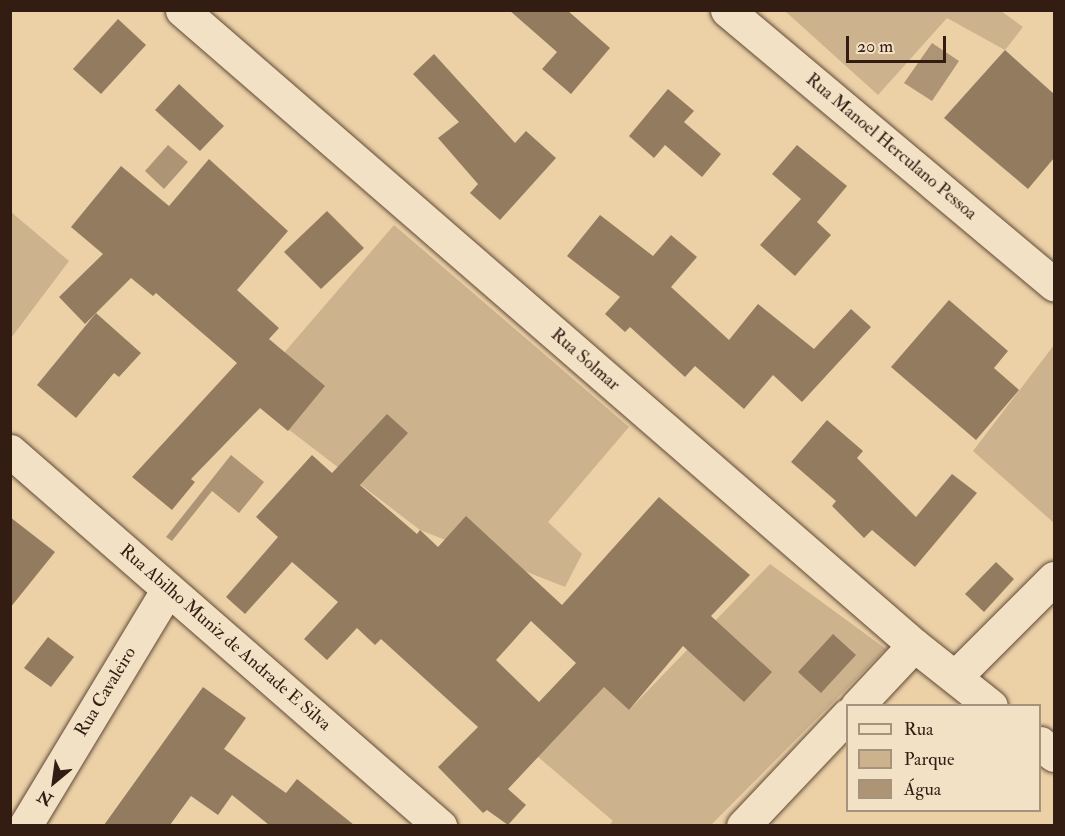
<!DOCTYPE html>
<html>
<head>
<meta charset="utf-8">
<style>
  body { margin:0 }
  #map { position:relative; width:1065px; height:836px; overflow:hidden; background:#ecd1a7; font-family:"IM FELL Double Pica",serif }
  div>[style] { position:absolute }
  .green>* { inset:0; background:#cdb28e }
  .water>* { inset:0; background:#ad9474 }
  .building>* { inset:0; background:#937b5f }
  .roads { filter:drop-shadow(0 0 2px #614a37) drop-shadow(0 0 2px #614a37) }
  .minor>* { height:33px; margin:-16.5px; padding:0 16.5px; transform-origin:16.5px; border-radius:16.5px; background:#f3e1c6 }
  span { translate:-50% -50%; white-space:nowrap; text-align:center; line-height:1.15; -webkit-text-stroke:4.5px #f3e1c6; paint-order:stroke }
  .street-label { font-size:18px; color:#331d12 }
  .frame { position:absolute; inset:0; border:12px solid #331d12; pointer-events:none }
  .legend { position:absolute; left:846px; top:704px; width:195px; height:108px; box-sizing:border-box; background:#f3e1c6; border:2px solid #a6937e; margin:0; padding:8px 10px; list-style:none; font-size:18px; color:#331d12 }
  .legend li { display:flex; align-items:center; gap:12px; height:30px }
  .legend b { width:30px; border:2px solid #a6937e }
  .north { position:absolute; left:24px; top:752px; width:60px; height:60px; -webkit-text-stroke:4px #f3e1c6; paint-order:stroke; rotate:209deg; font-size:16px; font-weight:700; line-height:24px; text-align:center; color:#331d12 }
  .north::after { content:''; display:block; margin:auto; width:21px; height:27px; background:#331d12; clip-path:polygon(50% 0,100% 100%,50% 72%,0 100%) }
  .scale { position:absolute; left:846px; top:36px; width:100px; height:27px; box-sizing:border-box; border:3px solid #331d12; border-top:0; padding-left:8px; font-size:18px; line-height:21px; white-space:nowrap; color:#331d12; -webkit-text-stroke:4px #f3e1c6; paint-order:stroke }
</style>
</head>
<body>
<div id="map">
  <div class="green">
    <div style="clip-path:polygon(1001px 11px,1023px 27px,1005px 50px,947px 18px,878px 95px,786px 12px)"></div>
    <div style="clip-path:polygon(11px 212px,69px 261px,11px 338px)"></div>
    <div style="clip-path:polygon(394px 225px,629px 427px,548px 522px,582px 554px,565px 587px,420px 530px,246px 397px)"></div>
    <div style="clip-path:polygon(1054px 345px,1054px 523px,973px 451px)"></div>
    <div style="clip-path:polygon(770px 564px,886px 649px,711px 825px,609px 825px,613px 821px,537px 756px,601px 684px,629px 710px)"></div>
  </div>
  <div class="water">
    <div style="clip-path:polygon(932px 43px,959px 61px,932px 101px,904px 83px)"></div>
    <div style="clip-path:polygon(168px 145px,188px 162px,164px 189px,145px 171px)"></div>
    <div style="clip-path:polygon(231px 455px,264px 482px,239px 513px,212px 491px,172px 541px,166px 537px)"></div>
  </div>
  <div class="building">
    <div style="clip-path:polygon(509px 10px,567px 10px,610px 48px,571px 94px,542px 69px,557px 52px)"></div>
    <div style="clip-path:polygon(118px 19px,146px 45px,101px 94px,73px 69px)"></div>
    <div style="clip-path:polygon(1005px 50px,1054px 94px,1054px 158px,1028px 189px,944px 118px)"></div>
    <div style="clip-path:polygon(434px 54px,515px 143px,526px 131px,556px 158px,500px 220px,470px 193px,478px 184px,438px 138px,459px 122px,413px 74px)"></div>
    <div style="clip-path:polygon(179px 84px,224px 126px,200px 151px,155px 110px)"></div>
    <div style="clip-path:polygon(668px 89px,694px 111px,684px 122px,721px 154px,702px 177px,665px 145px,654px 158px,629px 136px)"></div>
    <div style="clip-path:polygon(797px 145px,847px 186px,817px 222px,831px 235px,795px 276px,760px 245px,801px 199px,772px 174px)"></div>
    <div style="clip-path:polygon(209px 159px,288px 231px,237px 290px,279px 328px,269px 339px,325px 386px,288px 431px,260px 408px,191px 479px,195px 482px,172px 510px,132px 477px,237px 363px,156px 293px,153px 296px,131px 278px,85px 324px,59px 297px,103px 254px,71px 227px,121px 166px,169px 206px)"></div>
    <div style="clip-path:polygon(327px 211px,364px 248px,321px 289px,284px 252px)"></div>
    <div style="clip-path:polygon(600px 215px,653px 256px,671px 235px,697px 257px,671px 287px,729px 340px,758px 304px,814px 349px,851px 309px,871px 327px,802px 402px,773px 375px,744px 409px,695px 366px,685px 377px,630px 327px,625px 332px,605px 314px,620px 297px,567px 256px)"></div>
    <div style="clip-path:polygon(949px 300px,1008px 351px,994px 368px,1019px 390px,976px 440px,891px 367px)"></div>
    <div style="clip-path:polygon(96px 313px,141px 353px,119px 377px,114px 373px,76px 418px,37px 385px)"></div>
    <div style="clip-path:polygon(evenodd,387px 414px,408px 433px,360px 485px,417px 534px,420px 530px,438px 547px,466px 516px,562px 605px,659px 497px,750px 575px,711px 616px,772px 672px,744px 702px,683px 646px,629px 710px,604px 687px,508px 789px,526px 805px,508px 825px,487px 810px,483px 813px,438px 767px,478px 727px,381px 639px,375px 645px,357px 628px,327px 660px,304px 639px,338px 602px,292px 562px,245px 614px,226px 597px,278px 537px,256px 517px,312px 455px,332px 473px,387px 414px,531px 621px,576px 663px,539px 702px,496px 660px,531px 621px)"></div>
    <div style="clip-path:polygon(827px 420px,863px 451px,857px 458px,916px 517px,952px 474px,977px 493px,915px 567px,872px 530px,864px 538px,832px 506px,836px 501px,791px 462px)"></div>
    <div style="clip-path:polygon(10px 517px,55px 552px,10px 608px)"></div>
    <div style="clip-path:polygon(996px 562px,1014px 579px,984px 612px,965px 594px)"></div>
    <div style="clip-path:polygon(833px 634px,856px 655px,821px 693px,798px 672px)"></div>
    <div style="clip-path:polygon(48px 637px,74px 657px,51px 687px,24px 668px)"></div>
    <div style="clip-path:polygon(203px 687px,246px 718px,224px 749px,286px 793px,297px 779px,354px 825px,269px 825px,232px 795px,218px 815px,191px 796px,170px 825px,104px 825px)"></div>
  </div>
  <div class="roads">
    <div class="minor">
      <div style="left:182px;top:10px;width:969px;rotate:40.94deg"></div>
      <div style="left:914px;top:645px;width:98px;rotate:38.4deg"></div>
      <div style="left:727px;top:10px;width:427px;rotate:40deg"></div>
      <div style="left:10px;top:451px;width:571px;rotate:41.09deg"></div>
      <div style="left:955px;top:677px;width:140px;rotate:-45deg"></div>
      <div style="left:857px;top:706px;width:83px;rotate:-46.9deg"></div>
      <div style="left:1040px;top:743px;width:18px;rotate:41deg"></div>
      <div style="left:25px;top:826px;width:277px;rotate:-58.9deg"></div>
      <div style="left:743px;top:826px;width:153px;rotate:-46.6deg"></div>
    </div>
  </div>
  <div class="street-label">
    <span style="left:891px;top:147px;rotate:40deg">Rua Manoel Herculano Pessoa</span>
    <span style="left:585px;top:360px;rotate:41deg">Rua Solmar</span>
    <span style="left:225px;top:638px;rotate:41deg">Rua Abilho Muniz de Andrade E Silva</span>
    <span style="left:106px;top:692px;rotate:-59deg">Rua Cavaleiro</span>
  </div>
  <div class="frame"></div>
  <ul class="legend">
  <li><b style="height:8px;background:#f3e1c6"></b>Rua</li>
  <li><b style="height:16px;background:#cdb28e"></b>Parque</li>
  <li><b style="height:16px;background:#ad9474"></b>Água</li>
  </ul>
  <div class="north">N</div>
  <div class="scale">20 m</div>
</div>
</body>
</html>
